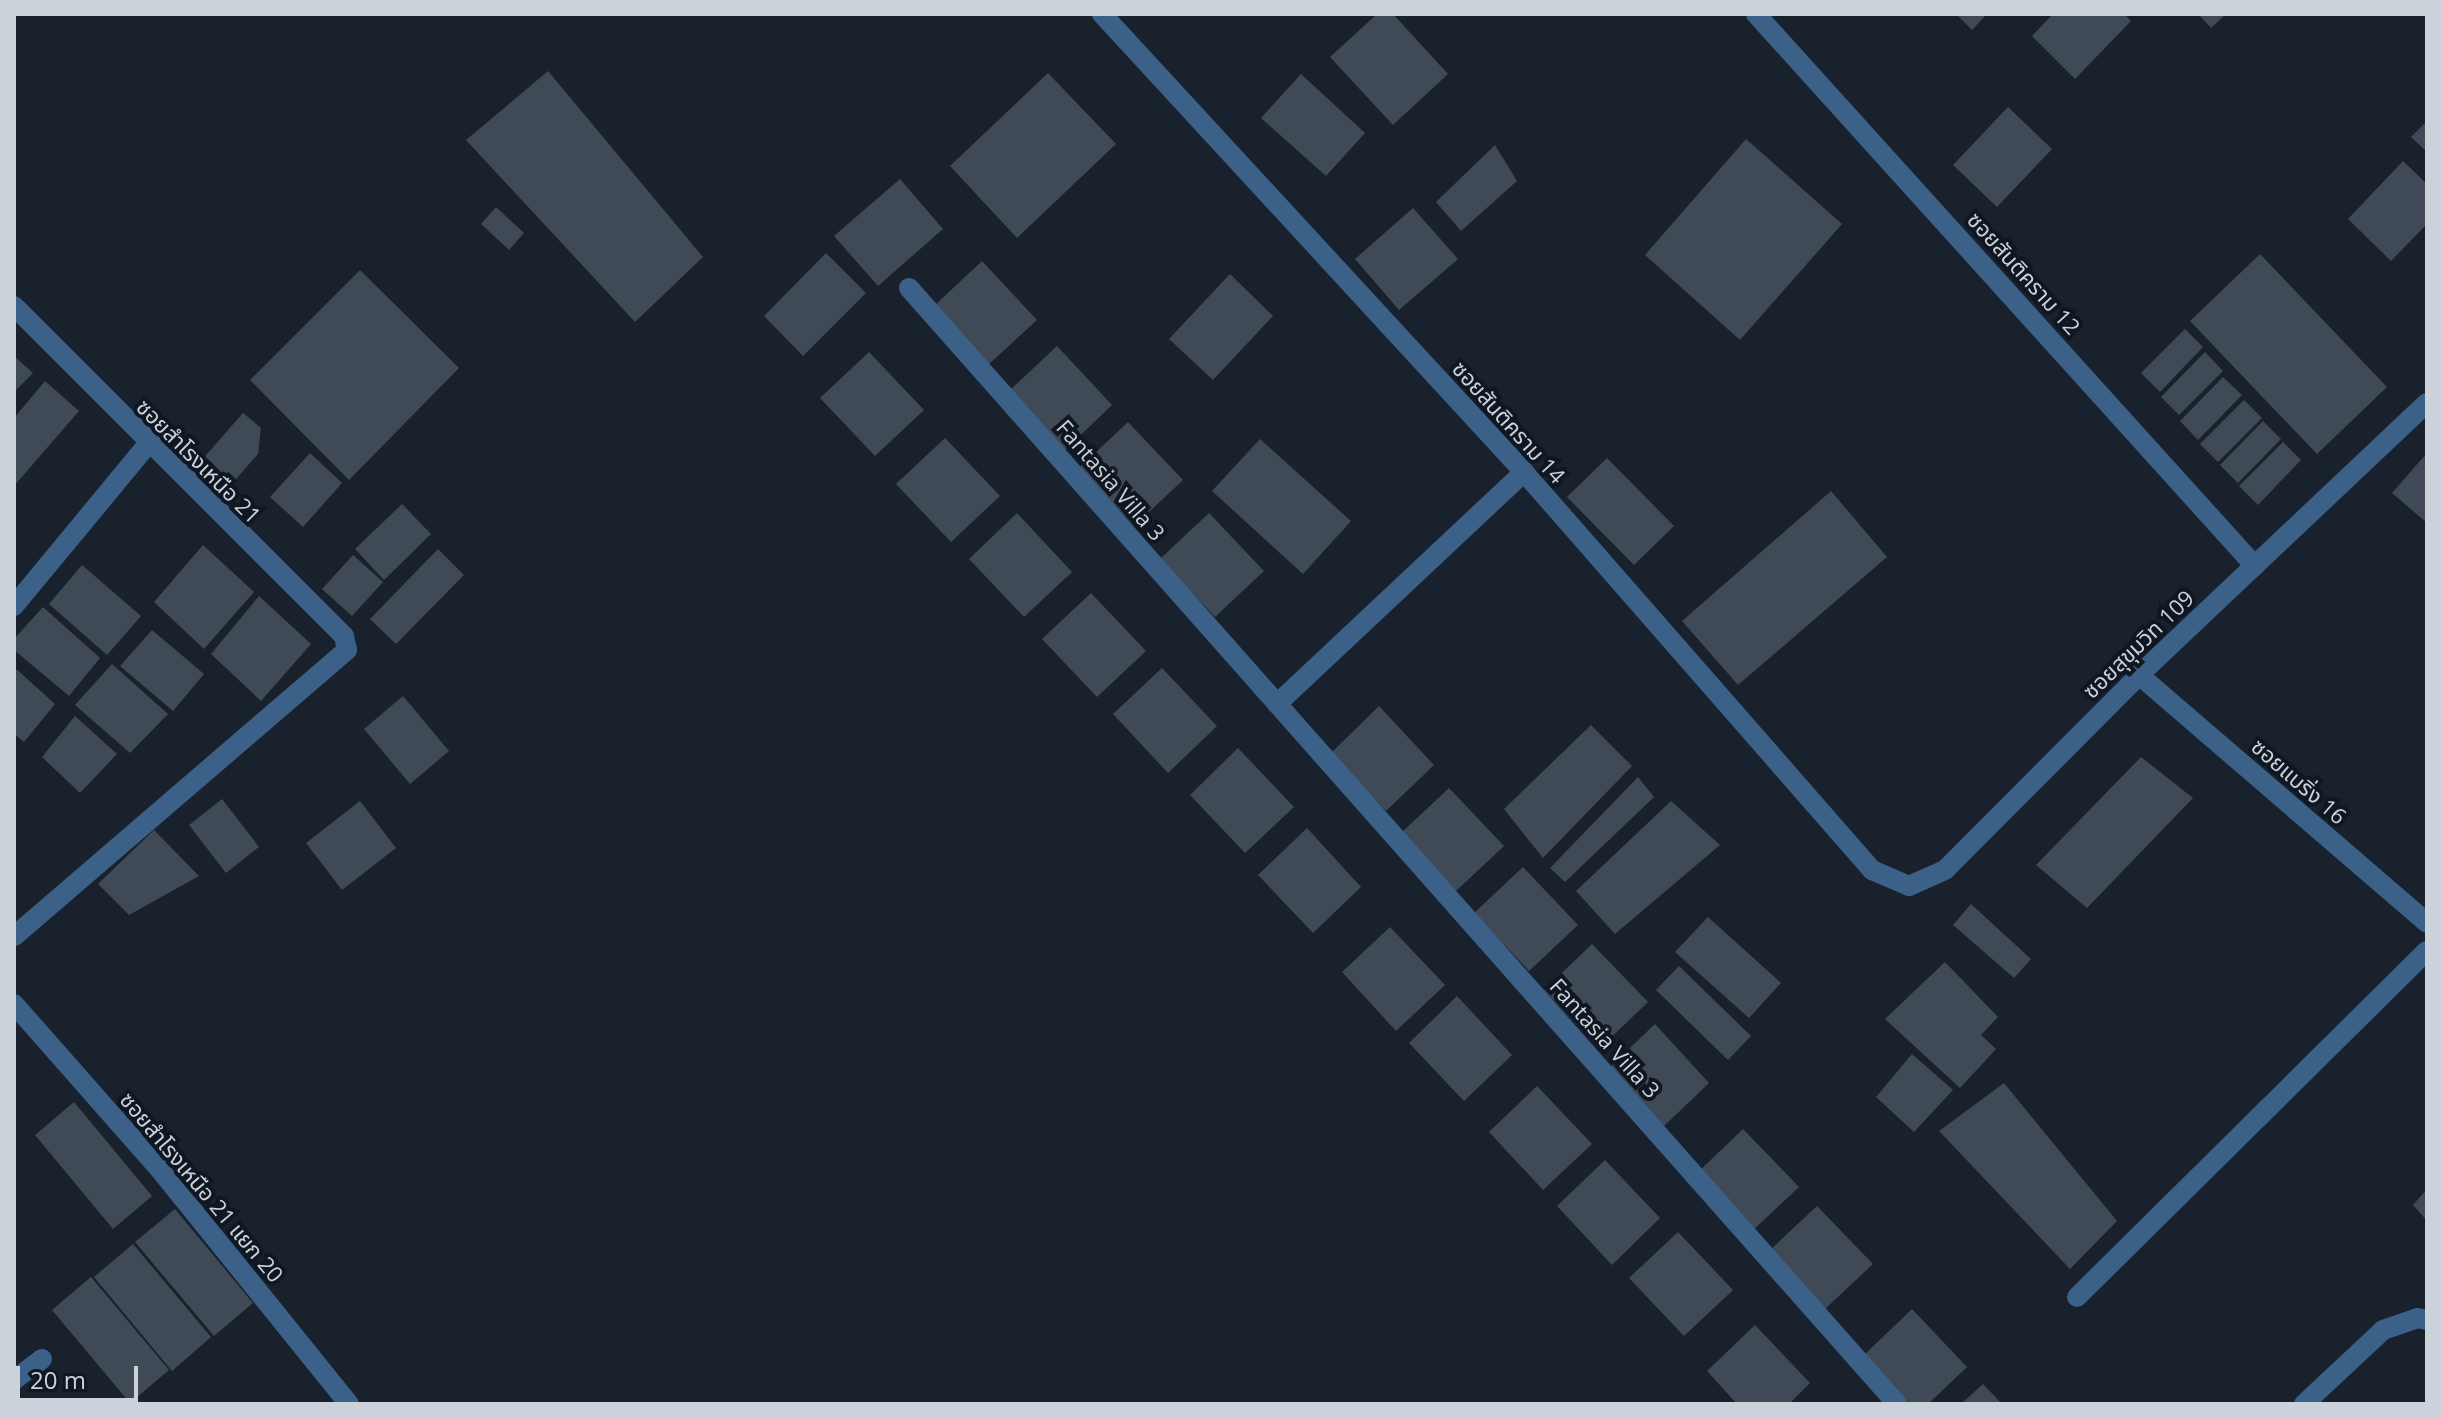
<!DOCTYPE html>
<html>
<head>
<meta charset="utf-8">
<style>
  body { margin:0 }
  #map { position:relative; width:2441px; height:1418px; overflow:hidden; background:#18212c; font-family:"Open Sans","Noto Sans Thai",sans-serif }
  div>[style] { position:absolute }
  .building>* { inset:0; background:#404a56 }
  .service>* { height:20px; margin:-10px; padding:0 10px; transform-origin:10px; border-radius:10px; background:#3c6189 }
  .minor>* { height:20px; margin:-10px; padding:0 10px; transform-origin:10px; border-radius:10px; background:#3c6189 }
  span { translate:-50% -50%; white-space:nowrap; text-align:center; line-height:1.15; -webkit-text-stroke:8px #0f1822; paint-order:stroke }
  .street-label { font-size:22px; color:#ccd2d9 }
  .frame { position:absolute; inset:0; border:16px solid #ccd2d9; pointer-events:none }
  .scale { position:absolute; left:16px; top:1366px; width:122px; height:36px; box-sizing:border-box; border:4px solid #ccd2d9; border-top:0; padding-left:10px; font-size:24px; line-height:28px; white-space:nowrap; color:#ccd2d9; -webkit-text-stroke:6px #0f1822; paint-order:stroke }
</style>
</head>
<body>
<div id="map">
  <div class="building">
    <div style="clip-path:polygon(1377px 14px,1393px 14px,1448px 74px,1393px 125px,1330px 57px)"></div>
    <div style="clip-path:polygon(1956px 14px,1987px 14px,1972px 30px)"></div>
    <div style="clip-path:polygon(2053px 14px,2124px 14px,2131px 21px,2075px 79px,2032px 36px)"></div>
    <div style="clip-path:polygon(2198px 14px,2226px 14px,2211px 28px)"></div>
    <div style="clip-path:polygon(548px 71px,703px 257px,635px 322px,466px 140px)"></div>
    <div style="clip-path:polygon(1048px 73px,1116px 144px,1017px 238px,950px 166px)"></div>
    <div style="clip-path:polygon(1301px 74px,1365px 133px,1326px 176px,1261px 118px)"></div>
    <div style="clip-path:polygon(2008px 107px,2052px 149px,1997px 207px,1953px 165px)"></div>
    <div style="clip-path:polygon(2427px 121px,2427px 152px,2411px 137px)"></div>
    <div style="clip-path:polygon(1746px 139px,1842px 224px,1740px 340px,1645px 255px)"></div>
    <div style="clip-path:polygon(1495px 145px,1517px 181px,1461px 231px,1436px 202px)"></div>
    <div style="clip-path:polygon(2403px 161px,2427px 184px,2427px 224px,2391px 261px,2348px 219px)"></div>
    <div style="clip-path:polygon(900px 179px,943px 229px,878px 286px,834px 236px)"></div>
    <div style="clip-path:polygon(496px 207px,524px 233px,509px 250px,481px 224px)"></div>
    <div style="clip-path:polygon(1413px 208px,1458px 259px,1399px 310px,1355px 259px)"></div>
    <div style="clip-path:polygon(826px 253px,866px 293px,803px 356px,764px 316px)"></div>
    <div style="clip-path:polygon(2260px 254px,2387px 387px,2317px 454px,2190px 321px)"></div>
    <div style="clip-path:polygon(982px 261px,1037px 320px,988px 365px,933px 307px)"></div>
    <div style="clip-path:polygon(360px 270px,459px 368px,349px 480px,250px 380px)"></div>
    <div style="clip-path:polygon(1230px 274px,1273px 316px,1213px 380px,1169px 339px)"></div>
    <div style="clip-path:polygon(2185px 329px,2203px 347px,2160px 392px,2141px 373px)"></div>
    <div style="clip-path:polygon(1057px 346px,1112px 405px,1064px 451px,1008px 392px)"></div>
    <div style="clip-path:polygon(869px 352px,924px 410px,875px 456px,820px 398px)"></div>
    <div style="clip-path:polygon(2205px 352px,2223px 371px,2179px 415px,2161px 397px)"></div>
    <div style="clip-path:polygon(14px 356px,33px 373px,14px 392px)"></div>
    <div style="clip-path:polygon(2223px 377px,2242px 395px,2198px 440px,2180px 421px)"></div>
    <div style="clip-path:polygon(45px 381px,79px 411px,14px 486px,14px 418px)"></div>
    <div style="clip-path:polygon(2244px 400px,2262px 418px,2218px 462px,2200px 444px)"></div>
    <div style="clip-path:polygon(243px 413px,261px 428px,258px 454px,222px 495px,193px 470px)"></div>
    <div style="clip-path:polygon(2263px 421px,2281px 439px,2238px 483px,2220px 465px)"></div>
    <div style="clip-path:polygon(1128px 422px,1183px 480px,1134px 526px,1079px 468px)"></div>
    <div style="clip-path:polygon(945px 438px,1000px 496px,951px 542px,896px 484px)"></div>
    <div style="clip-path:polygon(1260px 439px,1351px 521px,1303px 574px,1212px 491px)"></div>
    <div style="clip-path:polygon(2283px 442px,2301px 460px,2258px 505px,2239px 486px)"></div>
    <div style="clip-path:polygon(310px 453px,342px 483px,303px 527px,270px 497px)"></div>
    <div style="clip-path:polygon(2427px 453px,2427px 523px,2392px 493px)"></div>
    <div style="clip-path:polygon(1607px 458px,1674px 526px,1634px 565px,1567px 497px)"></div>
    <div style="clip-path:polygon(1831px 491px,1887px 557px,1738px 685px,1682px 621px)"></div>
    <div style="clip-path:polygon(402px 504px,431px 534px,384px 580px,355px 549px)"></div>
    <div style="clip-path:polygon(1017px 513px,1072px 572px,1024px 617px,969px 559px)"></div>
    <div style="clip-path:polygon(1209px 513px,1264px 571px,1215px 617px,1160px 559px)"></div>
    <div style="clip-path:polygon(203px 545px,254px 592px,204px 649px,154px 602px)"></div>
    <div style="clip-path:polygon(438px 549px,464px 575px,396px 644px,370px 619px)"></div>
    <div style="clip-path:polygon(353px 555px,383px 582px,352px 616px,322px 589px)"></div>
    <div style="clip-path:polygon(82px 565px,141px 616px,107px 655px,49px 604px)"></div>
    <div style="clip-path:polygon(1091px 593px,1146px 651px,1097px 697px,1042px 639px)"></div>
    <div style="clip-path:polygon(259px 596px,311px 644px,261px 701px,211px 654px)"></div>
    <div style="clip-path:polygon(43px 607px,100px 658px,69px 696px,14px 650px,14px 639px)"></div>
    <div style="clip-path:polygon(152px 630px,204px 674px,173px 711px,120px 666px)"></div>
    <div style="clip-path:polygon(112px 664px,168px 714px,130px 753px,75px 705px)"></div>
    <div style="clip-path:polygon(14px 667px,55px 704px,24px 742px,14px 734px)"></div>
    <div style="clip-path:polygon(1162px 668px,1217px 726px,1168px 773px,1113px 714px)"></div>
    <div style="clip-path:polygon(403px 696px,449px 751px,410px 784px,364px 729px)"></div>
    <div style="clip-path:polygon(1379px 706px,1434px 765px,1386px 811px,1331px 753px)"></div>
    <div style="clip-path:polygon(75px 716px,117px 754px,80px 793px,42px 757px)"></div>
    <div style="clip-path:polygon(1591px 725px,1632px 766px,1543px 858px,1504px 809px)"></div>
    <div style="clip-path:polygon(1238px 748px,1294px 807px,1245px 853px,1190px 795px)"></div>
    <div style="clip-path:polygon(2141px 757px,2193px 798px,2087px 908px,2036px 865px)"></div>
    <div style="clip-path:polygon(1638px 777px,1654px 797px,1565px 882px,1550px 868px)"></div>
    <div style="clip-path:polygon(1449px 788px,1504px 846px,1455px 892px,1400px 834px)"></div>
    <div style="clip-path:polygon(222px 799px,259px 847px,226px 873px,189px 825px)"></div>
    <div style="clip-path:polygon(360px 801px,396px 848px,342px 890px,306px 843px)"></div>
    <div style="clip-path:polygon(1671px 801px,1720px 845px,1615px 934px,1576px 891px)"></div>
    <div style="clip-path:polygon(1307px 828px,1361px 887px,1313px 933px,1258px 875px)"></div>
    <div style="clip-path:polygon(154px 830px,199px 876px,129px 915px,98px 884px)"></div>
    <div style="clip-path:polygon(1523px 867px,1578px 925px,1529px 971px,1474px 913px)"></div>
    <div style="clip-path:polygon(1971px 904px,2031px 959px,2014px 978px,1953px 925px)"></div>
    <div style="clip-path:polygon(1708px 917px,1781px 983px,1749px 1018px,1675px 952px)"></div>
    <div style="clip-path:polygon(1390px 927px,1445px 985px,1396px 1031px,1342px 972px)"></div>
    <div style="clip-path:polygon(1592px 944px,1648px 1002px,1599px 1049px,1544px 990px)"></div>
    <div style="clip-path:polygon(1945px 962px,1998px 1017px,1981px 1035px,1996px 1049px,1960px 1088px,1885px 1019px)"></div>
    <div style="clip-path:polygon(1679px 966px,1751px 1036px,1728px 1060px,1656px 990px)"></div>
    <div style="clip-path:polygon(1457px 996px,1512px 1055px,1464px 1101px,1409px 1043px)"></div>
    <div style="clip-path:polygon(1655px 1024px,1709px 1083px,1661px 1129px,1606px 1071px)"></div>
    <div style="clip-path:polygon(1912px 1054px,1953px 1090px,1914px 1132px,1876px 1097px)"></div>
    <div style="clip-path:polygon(2004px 1083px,2117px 1221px,2070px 1269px,1939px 1131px)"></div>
    <div style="clip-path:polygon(1537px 1086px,1592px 1144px,1543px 1190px,1489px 1132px)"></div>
    <div style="clip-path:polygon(74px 1102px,152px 1196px,113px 1229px,35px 1135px)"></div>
    <div style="clip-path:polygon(1743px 1129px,1799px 1187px,1750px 1233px,1695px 1175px)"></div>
    <div style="clip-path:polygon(1605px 1160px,1660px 1218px,1612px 1265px,1557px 1206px)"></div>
    <div style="clip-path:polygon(2427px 1189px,2427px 1221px,2413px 1205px)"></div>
    <div style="clip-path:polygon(1817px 1206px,1873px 1264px,1824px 1310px,1769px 1251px)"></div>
    <div style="clip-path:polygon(175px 1209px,253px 1303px,214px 1336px,135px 1242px)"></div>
    <div style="clip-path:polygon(1678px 1232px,1733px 1290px,1684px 1336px,1629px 1278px)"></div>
    <div style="clip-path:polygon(133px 1244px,211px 1337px,172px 1371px,94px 1277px)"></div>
    <div style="clip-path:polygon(91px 1277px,169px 1370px,130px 1403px,52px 1310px)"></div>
    <div style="clip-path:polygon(1912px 1309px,1967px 1367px,1928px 1404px,1910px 1404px,1864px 1355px)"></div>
    <div style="clip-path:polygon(1755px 1325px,1810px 1383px,1789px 1404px,1737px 1404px,1707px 1371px)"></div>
    <div style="clip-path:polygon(1983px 1384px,2002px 1404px,1961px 1404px)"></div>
  </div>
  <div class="service">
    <div style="left:2304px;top:1404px;width:108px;rotate:-43.1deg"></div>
    <div style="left:2383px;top:1330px;width:36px;rotate:-19deg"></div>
    <div style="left:2417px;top:1318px;width:10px;rotate:11deg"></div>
  </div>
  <div class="minor">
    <div style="left:1102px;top:14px;width:623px;rotate:47.34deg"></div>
    <div style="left:1524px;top:472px;width:529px;rotate:48.83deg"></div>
    <div style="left:1872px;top:870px;width:40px;rotate:23.4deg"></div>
    <div style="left:1909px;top:886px;width:39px;rotate:-24deg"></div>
    <div style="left:1945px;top:870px;width:275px;rotate:-45.1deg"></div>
    <div style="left:2139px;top:675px;width:396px;rotate:-43.4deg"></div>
    <div style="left:1756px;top:14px;width:744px;rotate:47.89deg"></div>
    <div style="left:909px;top:288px;width:1491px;rotate:48.48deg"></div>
    <div style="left:14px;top:306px;width:467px;rotate:45deg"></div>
    <div style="left:344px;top:636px;width:14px;rotate:78deg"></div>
    <div style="left:347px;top:650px;width:439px;rotate:139.3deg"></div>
    <div style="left:14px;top:606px;width:209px;rotate:-50.4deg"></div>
    <div style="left:2139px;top:675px;width:380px;rotate:40.7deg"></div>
    <div style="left:1277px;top:704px;width:339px;rotate:-43.2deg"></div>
    <div style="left:14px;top:1004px;width:222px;rotate:48.6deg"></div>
    <div style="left:161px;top:1171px;width:299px;rotate:51.1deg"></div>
    <div style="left:2077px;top:1297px;width:492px;rotate:-44.7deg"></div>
    <div style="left:14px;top:1380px;width:35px;rotate:-37deg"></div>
  </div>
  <div class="street-label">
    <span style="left:2024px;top:273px;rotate:48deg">ซอยสันติคราม 12</span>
    <span style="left:1509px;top:422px;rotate:48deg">ซอยสันติคราม 14</span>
    <span style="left:199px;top:461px;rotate:45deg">ซอยสำโรงเหนือ 21</span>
    <span style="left:1111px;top:480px;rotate:49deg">Fantasia Villa 3</span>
    <span style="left:2138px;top:644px;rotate:-44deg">ซอยสุขุมวิท 109</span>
    <span style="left:2299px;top:781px;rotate:41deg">ซอยแบริ่ง 16</span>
    <span style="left:1605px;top:1038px;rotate:48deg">Fantasia Villa 3</span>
    <span style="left:202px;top:1187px;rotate:50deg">ซอยสำโรงเหนือ 21 แยก 20</span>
  </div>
  <div class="frame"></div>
  <div class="scale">20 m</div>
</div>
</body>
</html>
